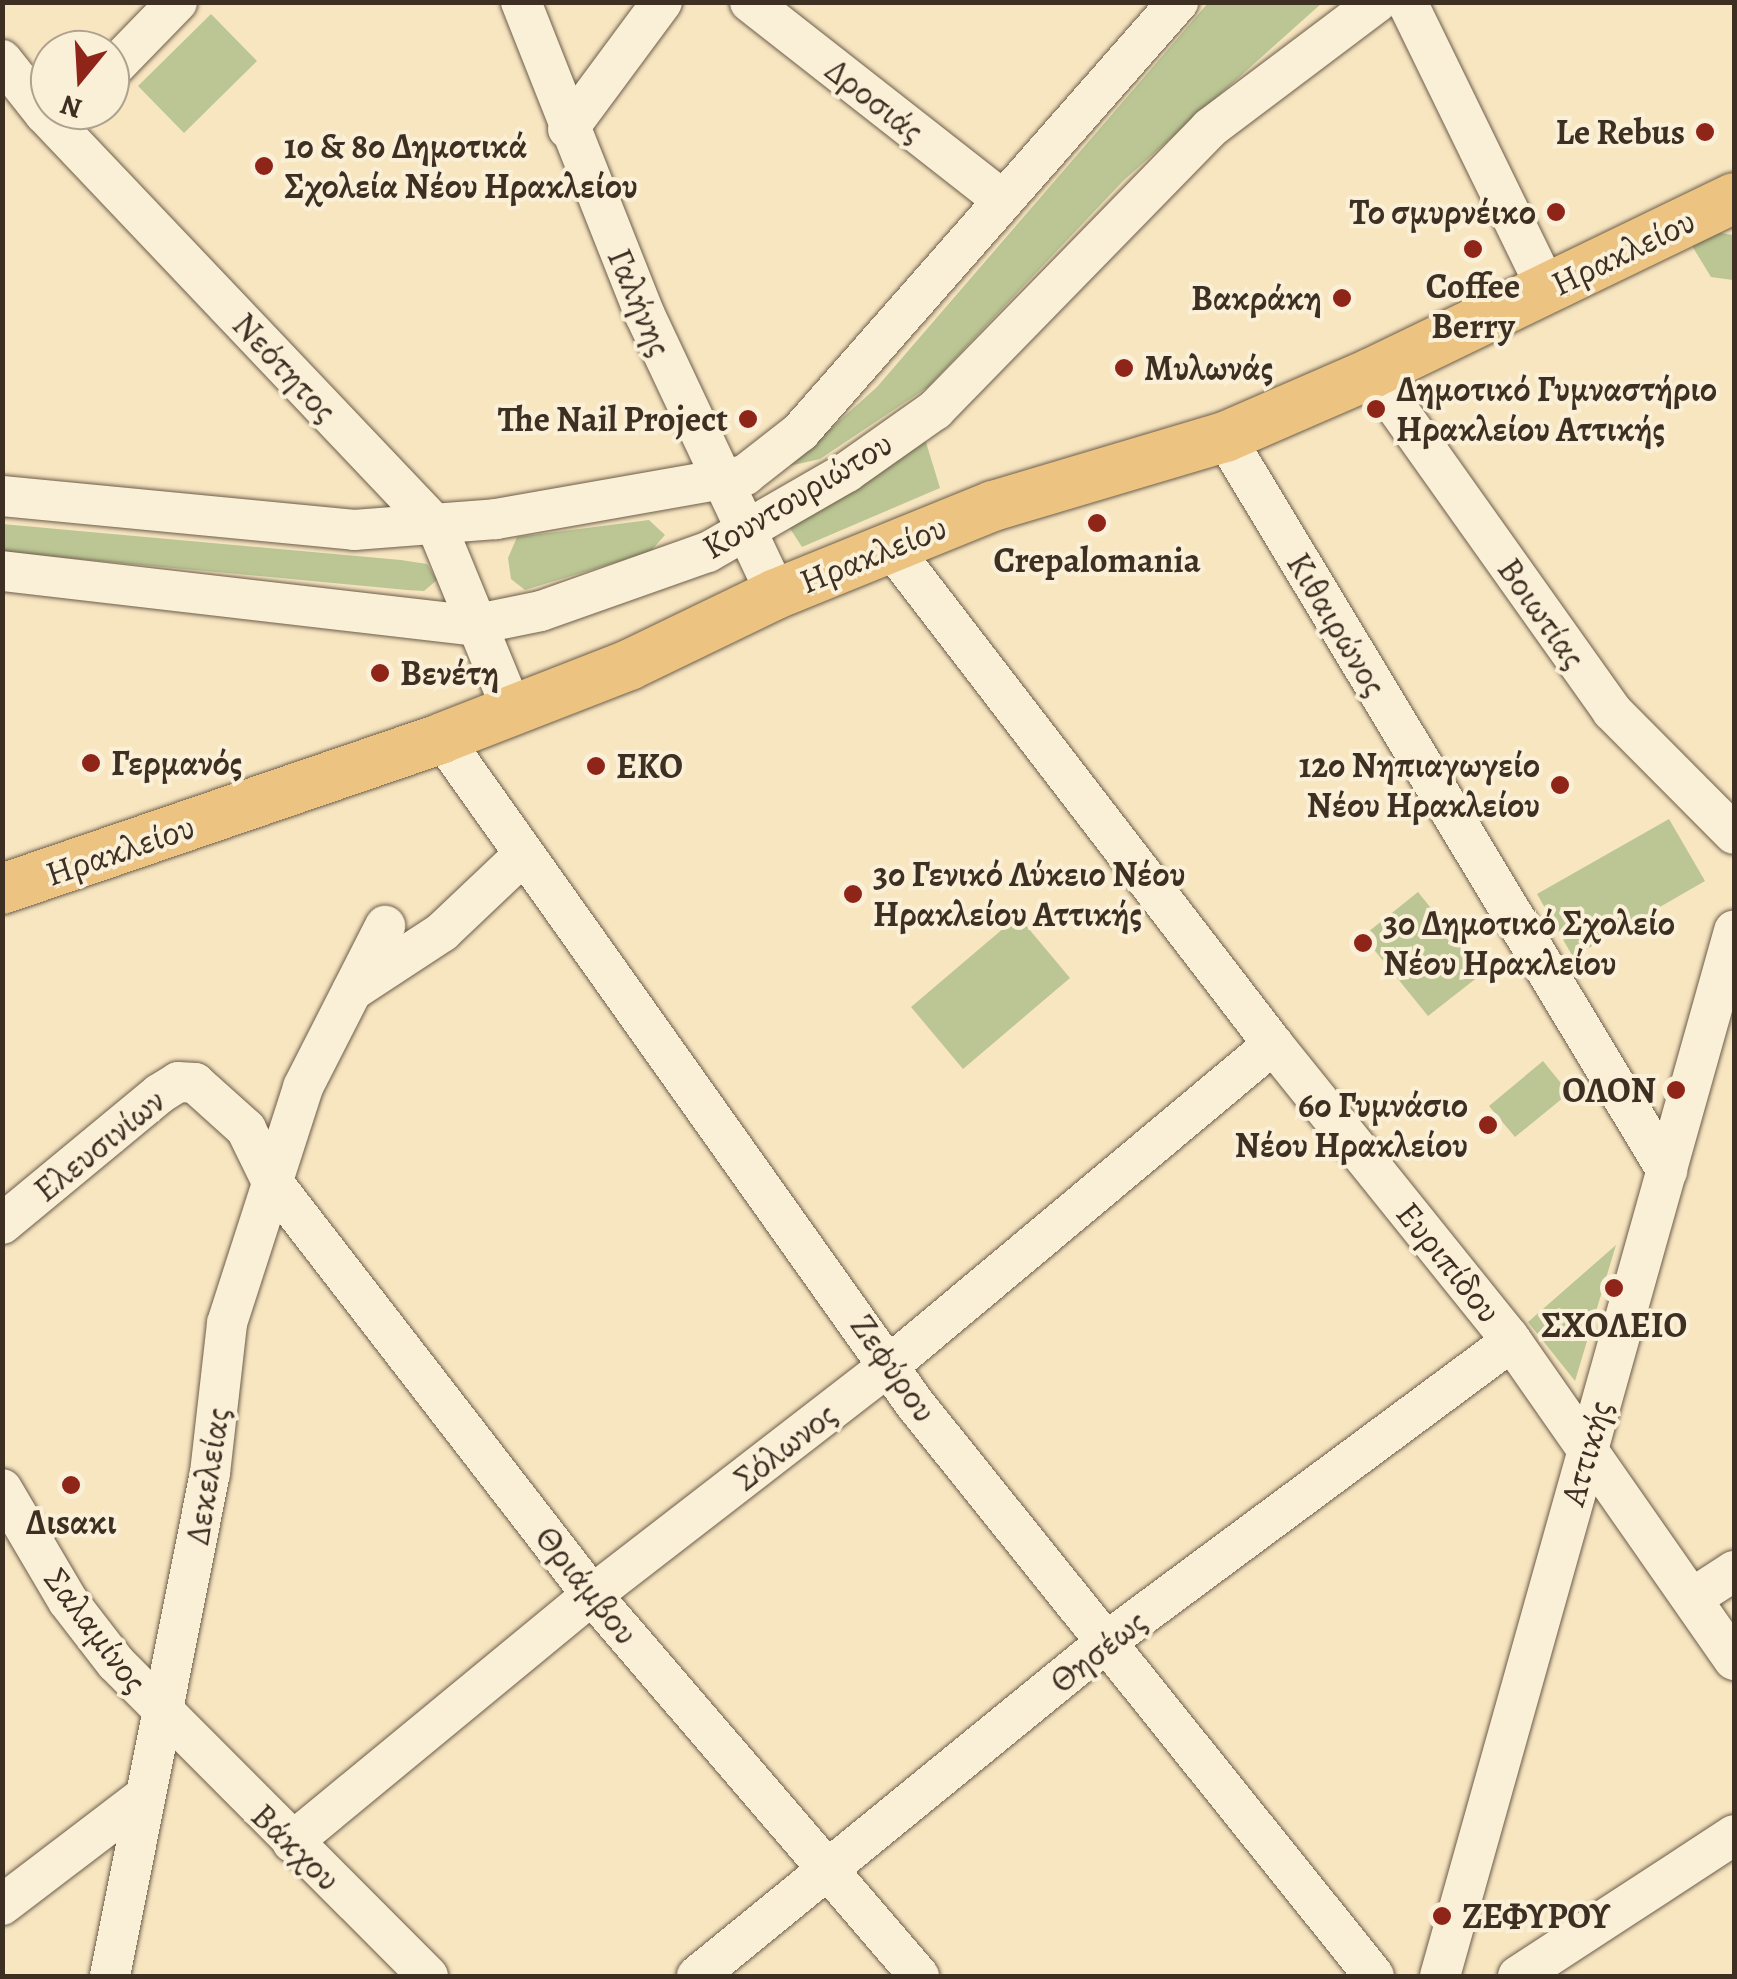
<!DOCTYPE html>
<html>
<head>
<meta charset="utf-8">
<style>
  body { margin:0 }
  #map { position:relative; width:1737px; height:1979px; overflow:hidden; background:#f8e6c1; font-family:Alegreya,serif }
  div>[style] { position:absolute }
  .green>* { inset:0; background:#bbc694 }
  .roads { filter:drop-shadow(0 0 2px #6c5d4a) drop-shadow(0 0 2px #6c5d4a) }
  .minor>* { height:40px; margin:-20px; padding:0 20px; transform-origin:20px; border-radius:20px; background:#faefd7 }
  .major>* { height:50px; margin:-25px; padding:0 25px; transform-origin:25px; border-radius:25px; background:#ecc380 }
  .dots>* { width:28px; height:28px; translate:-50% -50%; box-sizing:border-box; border:5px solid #faefd7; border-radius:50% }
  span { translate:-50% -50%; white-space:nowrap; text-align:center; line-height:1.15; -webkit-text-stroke:8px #faefd7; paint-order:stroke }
  .street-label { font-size:35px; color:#3e2f23 }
  .poi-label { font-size:35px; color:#3e2f23; font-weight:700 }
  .right { translate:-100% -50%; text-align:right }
  .left { translate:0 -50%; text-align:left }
  .frame { position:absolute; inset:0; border:5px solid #3e2f23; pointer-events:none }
  .north { position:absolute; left:30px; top:30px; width:100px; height:100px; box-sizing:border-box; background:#faefd7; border:2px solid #afa28f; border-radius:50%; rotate:198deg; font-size:28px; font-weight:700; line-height:40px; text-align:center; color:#3e2f23 }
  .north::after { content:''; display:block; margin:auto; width:35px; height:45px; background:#8f2418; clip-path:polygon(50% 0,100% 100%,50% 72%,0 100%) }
</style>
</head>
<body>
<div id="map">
  <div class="green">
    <div style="clip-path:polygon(1208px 3px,1322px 3px,1123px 181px,928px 387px,820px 459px,789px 466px,877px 387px)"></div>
    <div style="clip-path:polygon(211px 14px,257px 61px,184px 133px,138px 86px)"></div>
    <div style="clip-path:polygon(1709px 231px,1733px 235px,1733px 280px,1711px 277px,1689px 241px)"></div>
    <div style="clip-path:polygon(925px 439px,940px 488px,802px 547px,789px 527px)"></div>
    <div style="clip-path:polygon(649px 520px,665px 535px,650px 552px,525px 590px,511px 579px,508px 558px,517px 537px)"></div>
    <div style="clip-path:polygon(2px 524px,401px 560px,427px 564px,437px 580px,424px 591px,407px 590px,3px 552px)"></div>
    <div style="clip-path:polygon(1669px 819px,1705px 881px,1573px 957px,1537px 894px)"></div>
    <div style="clip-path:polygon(1418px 892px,1483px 973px,1428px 1016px,1363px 936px)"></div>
    <div style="clip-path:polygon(1018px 916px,1070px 978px,963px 1069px,911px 1007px)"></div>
    <div style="clip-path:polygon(1543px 1061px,1569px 1093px,1515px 1137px,1489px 1106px)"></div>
    <div style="clip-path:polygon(1616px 1245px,1575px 1381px,1528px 1322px)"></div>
  </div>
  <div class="roads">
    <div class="minor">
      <div style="left:521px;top:2px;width:337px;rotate:68.4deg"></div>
      <div style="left:645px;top:315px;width:308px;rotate:64.8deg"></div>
      <div style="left:750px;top:2px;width:318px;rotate:38.1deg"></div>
      <div style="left:1407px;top:2px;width:319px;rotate:64deg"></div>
      <div style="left:2px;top:60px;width:68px;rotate:51.6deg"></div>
      <div style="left:44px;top:113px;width:571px;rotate:46.49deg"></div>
      <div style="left:437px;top:527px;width:198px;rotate:67.7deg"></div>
      <div style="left:110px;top:71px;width:96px;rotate:-45.8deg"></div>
      <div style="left:568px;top:129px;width:158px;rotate:-53.5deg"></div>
      <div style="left:1372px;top:373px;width:415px;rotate:54.6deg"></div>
      <div style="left:1612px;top:711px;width:173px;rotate:45.2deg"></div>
      <div style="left:1225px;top:437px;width:857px;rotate:58.94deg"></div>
      <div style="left:2px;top:496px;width:354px;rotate:5.5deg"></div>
      <div style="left:354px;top:530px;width:142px;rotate:-4.4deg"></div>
      <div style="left:496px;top:519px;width:253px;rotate:-10deg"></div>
      <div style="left:745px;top:475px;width:70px;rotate:-38deg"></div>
      <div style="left:800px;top:432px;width:573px;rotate:-48.68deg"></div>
      <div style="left:890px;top:546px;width:628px;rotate:52.44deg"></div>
      <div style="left:1273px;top:1044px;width:375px;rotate:51.2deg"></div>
      <div style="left:1508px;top:1336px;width:395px;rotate:55.1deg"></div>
      <div style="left:2px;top:571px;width:473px;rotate:6.6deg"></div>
      <div style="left:472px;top:625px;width:70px;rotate:-11.5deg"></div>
      <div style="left:541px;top:611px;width:177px;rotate:-19.5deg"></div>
      <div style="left:708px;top:552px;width:160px;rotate:-29.9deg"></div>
      <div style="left:847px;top:472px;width:108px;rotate:-35.2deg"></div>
      <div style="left:935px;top:410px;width:394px;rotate:-45.7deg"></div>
      <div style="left:1210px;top:128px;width:209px;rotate:-37deg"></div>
      <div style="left:442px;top:738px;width:817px;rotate:54.62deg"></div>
      <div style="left:915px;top:1404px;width:733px;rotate:51.25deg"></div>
      <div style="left:352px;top:991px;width:108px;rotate:-33.2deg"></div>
      <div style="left:442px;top:932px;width:112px;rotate:-43.5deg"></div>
      <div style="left:2px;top:1224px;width:204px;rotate:-39.6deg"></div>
      <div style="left:159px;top:1094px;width:22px;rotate:-32deg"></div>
      <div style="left:178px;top:1082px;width:17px;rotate:3deg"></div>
      <div style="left:195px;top:1083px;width:69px;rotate:42deg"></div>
      <div style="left:246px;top:1129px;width:57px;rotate:63.9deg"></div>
      <div style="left:271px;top:1180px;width:525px;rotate:52.28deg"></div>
      <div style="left:592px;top:1595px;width:502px;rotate:49.36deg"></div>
      <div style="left:2px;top:1489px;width:130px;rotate:59.5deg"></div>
      <div style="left:68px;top:1601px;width:78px;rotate:52.3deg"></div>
      <div style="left:116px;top:1663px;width:442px;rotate:45.1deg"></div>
      <div style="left:1694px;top:1597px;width:48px;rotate:-33deg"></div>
      <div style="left:292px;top:1842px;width:389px;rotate:-39.5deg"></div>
      <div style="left:592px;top:1595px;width:379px;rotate:-37.7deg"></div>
      <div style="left:892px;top:1363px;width:497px;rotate:-39.9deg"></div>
      <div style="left:2px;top:1905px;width:178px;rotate:-37.3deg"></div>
      <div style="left:110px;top:1976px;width:513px;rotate:-78.76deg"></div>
      <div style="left:210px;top:1473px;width:151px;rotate:-83.5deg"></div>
      <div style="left:227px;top:1323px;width:248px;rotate:-72.1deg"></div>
      <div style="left:303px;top:1087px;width:181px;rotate:-63deg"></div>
      <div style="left:697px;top:1976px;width:533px;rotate:-39.21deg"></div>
      <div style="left:1110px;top:1639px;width:500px;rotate:-36.55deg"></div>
      <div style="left:1440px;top:1976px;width:1086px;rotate:-74.29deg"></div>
      <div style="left:1518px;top:1976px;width:258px;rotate:-33.1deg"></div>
    </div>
    <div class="major">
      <div style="left:2px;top:889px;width:465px;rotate:-18.9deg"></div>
      <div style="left:442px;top:738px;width:201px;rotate:-21.3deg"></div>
      <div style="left:629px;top:665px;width:163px;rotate:-25.8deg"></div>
      <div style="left:776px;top:594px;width:234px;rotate:-22.1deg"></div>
      <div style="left:993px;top:506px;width:242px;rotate:-16.6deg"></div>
      <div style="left:1225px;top:437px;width:160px;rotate:-23.5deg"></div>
      <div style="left:1372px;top:373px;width:402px;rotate:-25.8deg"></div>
    </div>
  </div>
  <div class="dots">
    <div style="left:1705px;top:132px;background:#8f2418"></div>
    <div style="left:264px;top:166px;background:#8f2418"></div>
    <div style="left:1556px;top:212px;background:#8f2418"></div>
    <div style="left:1473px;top:249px;background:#8f2418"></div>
    <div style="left:1342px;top:298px;background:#8f2418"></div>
    <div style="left:1124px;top:368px;background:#8f2418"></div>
    <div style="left:1376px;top:409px;background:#8f2418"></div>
    <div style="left:748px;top:419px;background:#8f2418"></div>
    <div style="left:1097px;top:523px;background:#8f2418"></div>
    <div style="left:380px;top:673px;background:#8f2418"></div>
    <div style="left:91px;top:763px;background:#8f2418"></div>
    <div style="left:596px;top:766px;background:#8f2418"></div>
    <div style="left:1560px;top:785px;background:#8f2418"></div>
    <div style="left:853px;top:894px;background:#8f2418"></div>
    <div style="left:1363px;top:943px;background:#8f2418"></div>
    <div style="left:1676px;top:1090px;background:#8f2418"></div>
    <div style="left:1488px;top:1125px;background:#8f2418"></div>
    <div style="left:1614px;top:1288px;background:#8f2418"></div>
    <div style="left:71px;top:1485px;background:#8f2418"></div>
    <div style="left:1442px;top:1916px;background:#8f2418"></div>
  </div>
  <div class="street-label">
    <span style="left:875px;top:100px;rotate:38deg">Δροσιάς</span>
    <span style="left:1623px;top:252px;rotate:-26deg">Ηρακλείου</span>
    <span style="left:640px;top:302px;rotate:67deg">Γαλήνης</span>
    <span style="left:285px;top:367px;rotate:47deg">Νεότητος</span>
    <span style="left:797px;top:495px;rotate:-31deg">Κουντουριώτου</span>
    <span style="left:873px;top:554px;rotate:-22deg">Ηρακλείου</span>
    <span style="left:1542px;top:613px;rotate:55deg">Βοιωτίας</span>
    <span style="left:1337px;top:624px;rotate:59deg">Κιθαιρώνος</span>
    <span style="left:120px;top:850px;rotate:-19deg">Ηρακλείου</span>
    <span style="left:99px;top:1145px;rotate:-39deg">Ελευσινίων</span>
    <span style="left:1449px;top:1262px;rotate:51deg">Ευριπίδου</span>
    <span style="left:894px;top:1368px;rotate:55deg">Ζεφύρου</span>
    <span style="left:785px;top:1446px;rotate:-38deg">Σόλωνος</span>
    <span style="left:1586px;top:1453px;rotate:-74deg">Αττικής</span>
    <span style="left:207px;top:1476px;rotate:-81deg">Δεκελείας</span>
    <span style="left:587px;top:1585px;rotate:51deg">Θριάμβου</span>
    <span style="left:96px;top:1630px;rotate:53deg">Σαλαμίνος</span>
    <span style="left:1098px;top:1651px;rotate:-38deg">Θησέως</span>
    <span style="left:296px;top:1847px;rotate:44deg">Βάκχου</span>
  </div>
  <div class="poi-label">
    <span class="right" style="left:1685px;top:132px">Le Rebus</span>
    <span class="left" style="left:284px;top:166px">1ο &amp; 8ο Δημοτικά<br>Σχολεία Νέου Ηρακλείου</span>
    <span class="right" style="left:1536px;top:212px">Το σμυρνέικο</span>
    <span style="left:1473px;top:306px">Coffee<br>Berry</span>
    <span class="right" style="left:1322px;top:298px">Βακράκη</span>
    <span class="left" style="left:1144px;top:368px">Μυλωνάς</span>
    <span class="left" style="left:1396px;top:409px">Δημοτικό Γυμναστήριο<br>Ηρακλείου Αττικής</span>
    <span class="right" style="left:728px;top:419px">The Nail Project</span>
    <span style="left:1097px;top:560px">Crepalomania</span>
    <span class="left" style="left:400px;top:673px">Βενέτη</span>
    <span class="left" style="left:111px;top:763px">Γερμανός</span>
    <span class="right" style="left:1540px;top:785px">12ο Νηπιαγωγείο<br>Νέου Ηρακλείου</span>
    <span class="left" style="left:616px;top:766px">ΕΚΟ</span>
    <span class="left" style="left:873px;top:894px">3ο Γενικό Λύκειο Νέου<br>Ηρακλείου Αττικής</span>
    <span class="left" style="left:1383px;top:943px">3ο Δημοτικό Σχολείο<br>Νέου Ηρακλείου</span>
    <span class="right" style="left:1656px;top:1090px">ΟΛΟΝ</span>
    <span class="right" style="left:1468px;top:1125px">6ο Γυμνάσιο<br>Νέου Ηρακλείου</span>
    <span style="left:1614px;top:1325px">ΣΧΟΛΕΙΟ</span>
    <span style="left:71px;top:1522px">Διsακι</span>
    <span class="left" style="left:1462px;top:1916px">ΖΕΦΥΡΟΥ</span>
  </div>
  <div class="frame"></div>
  <div class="north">N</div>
</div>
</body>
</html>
